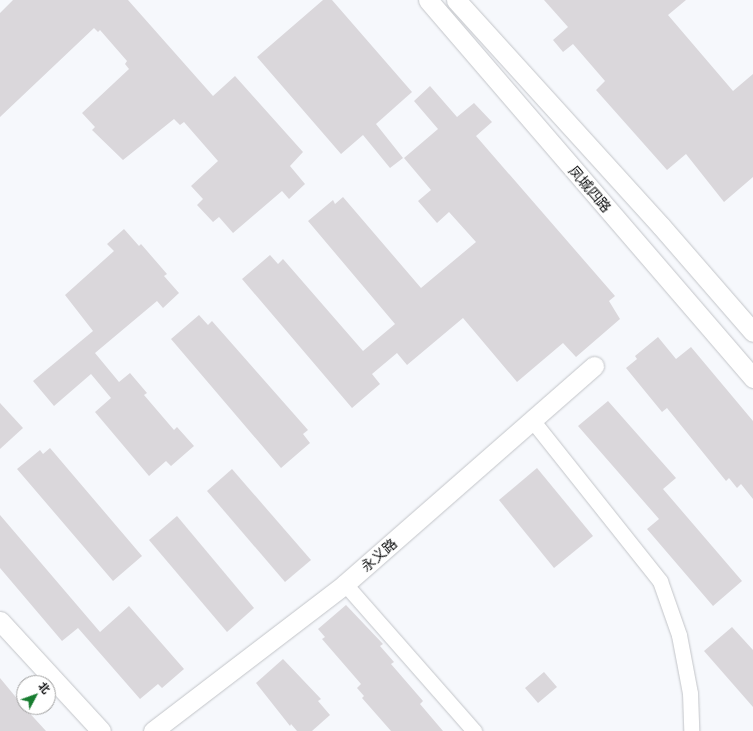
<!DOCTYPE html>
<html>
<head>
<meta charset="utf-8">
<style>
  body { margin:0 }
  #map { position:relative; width:753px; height:731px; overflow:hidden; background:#f6f8fc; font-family:Jost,"Noto Sans SC",sans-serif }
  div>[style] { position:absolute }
  .building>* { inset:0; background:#dad7db }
  .roads { filter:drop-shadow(0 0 1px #c2c4c8) drop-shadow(0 0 1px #c2c4c8) }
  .minor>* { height:15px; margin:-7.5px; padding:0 7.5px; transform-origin:7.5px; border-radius:7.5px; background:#fff }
  .tertiary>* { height:19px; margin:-9.5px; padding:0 9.5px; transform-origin:9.5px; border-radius:9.5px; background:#fff }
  span { translate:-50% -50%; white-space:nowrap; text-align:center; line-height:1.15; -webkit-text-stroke:4px #fff; paint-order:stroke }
  .street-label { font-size:14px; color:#0e0f10 }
  .north { position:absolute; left:16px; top:675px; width:40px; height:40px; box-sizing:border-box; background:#fff; border:1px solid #9f9f9f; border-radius:50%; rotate:49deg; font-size:11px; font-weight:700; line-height:16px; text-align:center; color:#0e0f10 }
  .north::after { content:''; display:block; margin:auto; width:14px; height:18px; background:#187d30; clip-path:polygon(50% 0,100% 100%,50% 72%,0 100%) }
</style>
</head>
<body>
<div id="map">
  <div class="building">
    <div style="clip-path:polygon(13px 0,128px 0,213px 96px,235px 76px,303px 152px,290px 166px,305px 184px,289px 199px,282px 191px,233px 233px,219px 217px,213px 222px,197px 205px,203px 199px,191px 186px,218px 161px,184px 122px,180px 125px,174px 119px,123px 160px,92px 130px,95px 127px,82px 113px,129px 69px,125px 64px,127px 61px,100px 30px,98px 32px,94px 28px,0 117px,0 13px)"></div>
    <div style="clip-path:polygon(323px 0,332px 0,412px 92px,376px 124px,403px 158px,390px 168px,363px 135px,341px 154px,257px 57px)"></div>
    <div style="clip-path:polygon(544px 0,686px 0,668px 15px,733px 91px,753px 74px,753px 177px,724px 202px,686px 154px,667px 170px,596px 90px,605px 81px,573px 44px,563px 52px,553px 40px,568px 27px)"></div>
    <div style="clip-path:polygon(430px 86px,457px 117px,474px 103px,492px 122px,476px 136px,615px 296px,609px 301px,620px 319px,576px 357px,563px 343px,517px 382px,463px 318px,407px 365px,397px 353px,372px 374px,380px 384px,352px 408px,242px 279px,270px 255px,278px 264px,283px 259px,363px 351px,395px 324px,308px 221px,333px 200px,335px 204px,343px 197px,421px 288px,476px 242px,449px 212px,437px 223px,418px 201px,431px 190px,404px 158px,438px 129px,414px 101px)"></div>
    <div style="clip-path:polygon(124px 229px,139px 246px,141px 244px,167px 274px,164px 276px,179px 293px,163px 308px,157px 301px,95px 353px,119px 382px,130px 373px,147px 393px,144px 395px,174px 430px,177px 427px,194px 446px,171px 466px,166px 461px,149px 476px,95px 412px,111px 398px,91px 374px,54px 406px,33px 381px,93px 331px,65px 295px,114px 251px,107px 244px)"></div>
    <div style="clip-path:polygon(199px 315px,208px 325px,212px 321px,308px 430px,303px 434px,310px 443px,281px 468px,171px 339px)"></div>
    <div style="clip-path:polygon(658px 337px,676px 359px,691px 347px,753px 421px,753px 499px,741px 484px,737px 488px,729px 478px,726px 481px,667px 408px,662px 412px,626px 368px,637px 359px,635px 356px)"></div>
    <div style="clip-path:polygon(608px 401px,676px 478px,663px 489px,742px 581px,713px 606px,647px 529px,659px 519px,578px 426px)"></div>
    <div style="clip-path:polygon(0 403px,23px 428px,0 449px)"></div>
    <div style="clip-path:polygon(50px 448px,142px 556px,113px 581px,17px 469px,40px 450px,43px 454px)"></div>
    <div style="clip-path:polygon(537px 468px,593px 536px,554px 568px,499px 500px)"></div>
    <div style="clip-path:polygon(232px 469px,311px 560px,285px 582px,207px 491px)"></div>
    <div style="clip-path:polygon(0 515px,100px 632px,129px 606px,184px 669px,162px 688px,158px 684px,140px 699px,78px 628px,62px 641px,0 568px)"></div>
    <div style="clip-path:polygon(177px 516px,254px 608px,227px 632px,149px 540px)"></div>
    <div style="clip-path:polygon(346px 605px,383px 644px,380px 646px,394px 662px,391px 664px,423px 701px,420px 704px,443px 731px,391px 731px,362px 698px,364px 696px,357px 688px,361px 684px,322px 639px,325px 637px,318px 629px)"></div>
    <div style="clip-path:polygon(732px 627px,753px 650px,753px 707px,704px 651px)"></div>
    <div style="clip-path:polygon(283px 659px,321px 699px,318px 701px,330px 715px,312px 731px,297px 731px,291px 724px,290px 726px,256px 683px)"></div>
    <div style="clip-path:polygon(544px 672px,557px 687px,538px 703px,525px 688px)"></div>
    <div style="clip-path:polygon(0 678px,24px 707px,46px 731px,0 731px)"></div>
  </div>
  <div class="roads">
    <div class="minor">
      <div style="left:532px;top:420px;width:206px;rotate:51.5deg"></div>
      <div style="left:660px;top:581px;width:57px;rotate:70.6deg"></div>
      <div style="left:679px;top:635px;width:59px;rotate:79.3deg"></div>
      <div style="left:690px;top:693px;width:38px;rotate:88deg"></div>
      <div style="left:345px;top:584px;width:196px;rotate:48.7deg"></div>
    </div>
    <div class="tertiary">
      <div style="left:428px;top:0;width:499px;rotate:49.3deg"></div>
      <div style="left:456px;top:0;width:305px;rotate:47.8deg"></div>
      <div style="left:661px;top:226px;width:140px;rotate:49deg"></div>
      <div style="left:0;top:621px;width:149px;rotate:47.4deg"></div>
      <div style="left:153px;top:731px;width:242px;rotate:-37.4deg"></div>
      <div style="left:345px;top:584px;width:331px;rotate:-41.2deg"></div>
    </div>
  </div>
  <div class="street-label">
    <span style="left:590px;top:189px;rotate:49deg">凤城四路</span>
    <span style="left:379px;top:555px;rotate:-41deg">永义路</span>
  </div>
  <div class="north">北</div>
</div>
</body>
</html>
